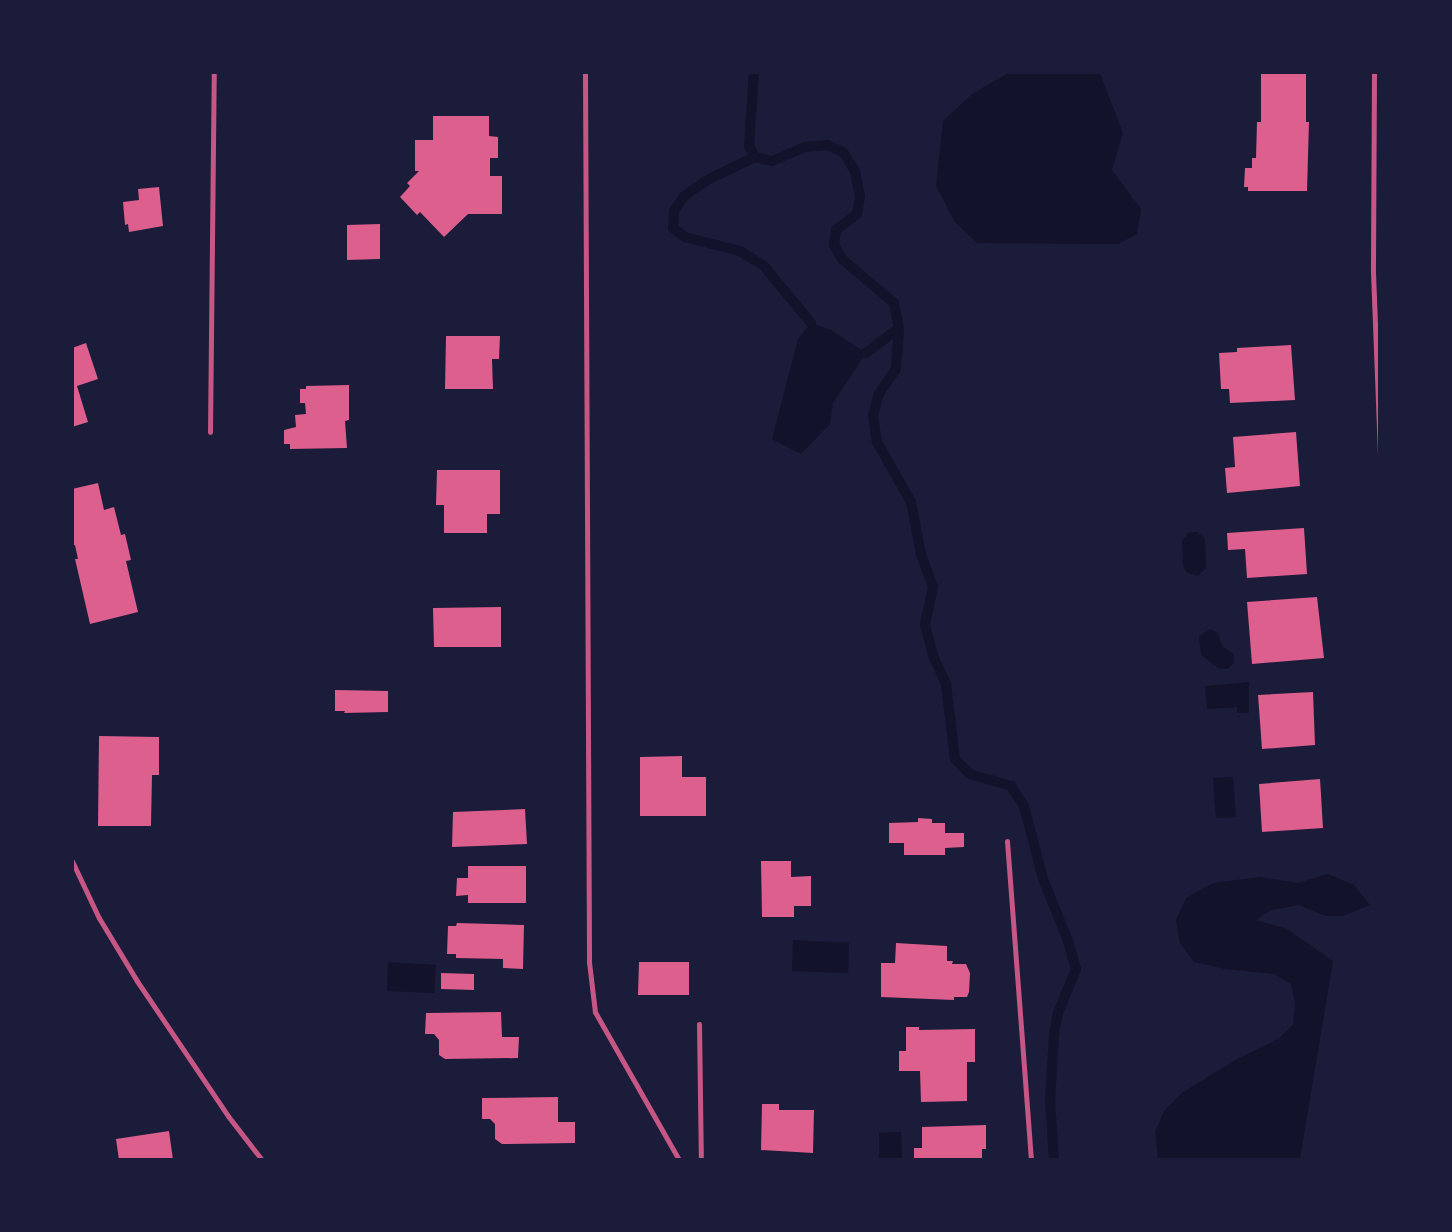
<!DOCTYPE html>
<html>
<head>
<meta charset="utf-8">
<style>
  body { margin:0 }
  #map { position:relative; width:1452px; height:1232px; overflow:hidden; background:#1b1b3a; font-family:Montserrat,sans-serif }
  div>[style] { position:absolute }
  .water>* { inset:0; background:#12122b }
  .stream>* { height:10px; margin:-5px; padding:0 5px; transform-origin:5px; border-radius:5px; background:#12122b }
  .building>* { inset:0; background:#dd5f8e }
  .minor>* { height:5px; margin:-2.5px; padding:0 2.5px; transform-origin:2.5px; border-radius:2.5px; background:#c65784 }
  span { translate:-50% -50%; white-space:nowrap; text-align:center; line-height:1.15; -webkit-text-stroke:4px #1b1b3a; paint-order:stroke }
  .frame { position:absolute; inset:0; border:74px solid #1b1b3a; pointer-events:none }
</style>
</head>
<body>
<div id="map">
  <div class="water">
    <div style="clip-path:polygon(1010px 72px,1100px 73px,1123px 133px,1112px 170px,1141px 209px,1137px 234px,1118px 244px,977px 243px,955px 222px,936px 186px,943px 121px,972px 94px)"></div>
    <div style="clip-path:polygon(811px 323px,831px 330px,866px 353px,833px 403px,830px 424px,801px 454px,772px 439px,798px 339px)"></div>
    <div style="clip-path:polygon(1189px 532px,1197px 532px,1205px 539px,1206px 568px,1198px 576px,1187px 573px,1183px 566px,1182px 541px)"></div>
    <div style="clip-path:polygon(1210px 629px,1218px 633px,1222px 646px,1234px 654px,1234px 663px,1227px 669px,1218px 668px,1201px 655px,1199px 636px)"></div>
    <div style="clip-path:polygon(1249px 682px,1249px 713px,1237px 713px,1237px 707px,1207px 709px,1205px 686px)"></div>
    <div style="clip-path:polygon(1233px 777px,1236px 817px,1216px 818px,1213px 778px)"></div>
    <div style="clip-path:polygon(1328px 874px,1354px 885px,1370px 905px,1343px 916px,1325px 916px,1299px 905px,1271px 910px,1256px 920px,1287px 929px,1333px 961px,1300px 1159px,1158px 1159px,1155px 1132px,1164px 1111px,1182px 1093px,1237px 1059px,1278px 1039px,1293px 1025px,1295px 1003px,1291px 984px,1274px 974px,1225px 969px,1194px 962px,1180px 943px,1176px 920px,1186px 898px,1213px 883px,1260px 877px,1298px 883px)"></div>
    <div style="clip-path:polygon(793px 940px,849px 943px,848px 973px,792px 971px)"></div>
    <div style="clip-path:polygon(388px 962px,436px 965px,434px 993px,387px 991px)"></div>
    <div style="clip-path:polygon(901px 1132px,902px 1159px,879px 1159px,879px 1133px)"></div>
  </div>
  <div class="stream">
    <div style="left:754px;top:72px;width:74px;rotate:93.9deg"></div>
    <div style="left:749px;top:146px;width:13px;rotate:61deg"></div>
    <div style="left:755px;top:157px;width:17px;rotate:13deg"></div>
    <div style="left:772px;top:161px;width:36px;rotate:-23deg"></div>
    <div style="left:805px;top:147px;width:22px;rotate:-5deg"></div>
    <div style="left:827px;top:145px;width:17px;rotate:24deg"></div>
    <div style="left:843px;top:152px;width:22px;rotate:58deg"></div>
    <div style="left:855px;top:171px;width:26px;rotate:79deg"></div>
    <div style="left:860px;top:197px;width:17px;rotate:100deg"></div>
    <div style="left:857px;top:214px;width:26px;rotate:143deg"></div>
    <div style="left:836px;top:230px;width:15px;rotate:98deg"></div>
    <div style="left:834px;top:245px;width:16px;rotate:60deg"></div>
    <div style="left:842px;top:259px;width:68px;rotate:40.2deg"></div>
    <div style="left:894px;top:303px;width:25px;rotate:79deg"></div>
    <div style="left:899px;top:328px;width:41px;rotate:94.2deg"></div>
    <div style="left:896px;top:369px;width:29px;rotate:125deg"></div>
    <div style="left:879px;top:393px;width:23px;rotate:105deg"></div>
    <div style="left:873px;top:415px;width:27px;rotate:82deg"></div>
    <div style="left:877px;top:442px;width:69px;rotate:60.5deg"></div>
    <div style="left:911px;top:502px;width:53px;rotate:79.1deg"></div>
    <div style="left:921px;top:554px;width:35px;rotate:70deg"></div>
    <div style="left:933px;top:587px;width:39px;rotate:102deg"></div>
    <div style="left:925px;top:625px;width:34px;rotate:75deg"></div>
    <div style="left:934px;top:658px;width:29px;rotate:65deg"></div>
    <div style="left:946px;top:684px;width:76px;rotate:83.2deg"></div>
    <div style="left:955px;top:759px;width:21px;rotate:45deg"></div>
    <div style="left:970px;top:774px;width:43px;rotate:16.3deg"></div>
    <div style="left:1011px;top:786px;width:24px;rotate:57deg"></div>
    <div style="left:1024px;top:806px;width:75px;rotate:75.4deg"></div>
    <div style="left:1043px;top:879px;width:67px;rotate:68deg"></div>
    <div style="left:1068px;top:941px;width:29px;rotate:74deg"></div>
    <div style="left:1076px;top:969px;width:48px;rotate:112.2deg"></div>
    <div style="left:1058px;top:1013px;width:21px;rotate:101deg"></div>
    <div style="left:1054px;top:1034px;width:67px;rotate:93.4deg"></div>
    <div style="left:1050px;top:1101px;width:59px;rotate:86.1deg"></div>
    <div style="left:755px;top:157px;width:51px;rotate:154.4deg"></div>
    <div style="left:709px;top:179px;width:30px;rotate:146deg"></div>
    <div style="left:684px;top:196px;width:18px;rotate:124deg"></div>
    <div style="left:674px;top:211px;width:17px;rotate:93deg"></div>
    <div style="left:673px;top:228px;width:15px;rotate:37deg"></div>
    <div style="left:685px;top:237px;width:57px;rotate:14.3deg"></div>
    <div style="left:740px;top:251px;width:28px;rotate:32deg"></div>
    <div style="left:764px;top:266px;width:74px;rotate:50.5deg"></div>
    <div style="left:866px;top:353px;width:41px;rotate:-37.1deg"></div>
  </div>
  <div class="building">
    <div style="clip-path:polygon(1261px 72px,1306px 72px,1306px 122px,1309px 122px,1307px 191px,1248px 191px,1248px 187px,1244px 187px,1245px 168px,1252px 168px,1252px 158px,1256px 158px,1257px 122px,1261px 122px)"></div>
    <div style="clip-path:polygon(433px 116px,489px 116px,489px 136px,498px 137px,498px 158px,490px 158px,490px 176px,502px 176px,502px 214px,468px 214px,444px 237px,420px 212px,417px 215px,400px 197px,410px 186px,407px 183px,419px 171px,415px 171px,415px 140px,433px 140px)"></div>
    <div style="clip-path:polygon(159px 187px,163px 226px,129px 232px,128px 224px,125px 225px,123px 202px,139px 200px,138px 189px)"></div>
    <div style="clip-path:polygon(380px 224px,380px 259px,347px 260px,347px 225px)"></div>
    <div style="clip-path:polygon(446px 336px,500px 336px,499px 359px,492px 359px,493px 389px,445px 389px)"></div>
    <div style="clip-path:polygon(86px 343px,98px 379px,77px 386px,88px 422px,72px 427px,72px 348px)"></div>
    <div style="clip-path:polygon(1291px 345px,1295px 400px,1230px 403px,1229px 389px,1221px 389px,1219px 353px,1237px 352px,1237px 348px)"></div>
    <div style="clip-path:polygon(349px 385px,349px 420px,345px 421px,347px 448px,290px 449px,290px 444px,284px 444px,284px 430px,296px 427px,295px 415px,306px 414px,305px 403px,300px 403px,300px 389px,306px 389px,306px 386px)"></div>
    <div style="clip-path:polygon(1296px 432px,1300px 486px,1227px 493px,1225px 468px,1235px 467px,1233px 437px)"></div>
    <div style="clip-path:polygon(437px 470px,500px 470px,500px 514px,487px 514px,487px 533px,444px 533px,444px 505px,436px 505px)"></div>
    <div style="clip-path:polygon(98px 483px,104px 510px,114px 507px,121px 535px,125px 534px,131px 560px,126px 561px,138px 612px,90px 624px,75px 559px,78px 559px,75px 545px,72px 546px,72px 489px)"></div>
    <div style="clip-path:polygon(1304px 528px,1307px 574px,1247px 578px,1245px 549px,1228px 550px,1227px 533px)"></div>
    <div style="clip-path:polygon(1317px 597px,1324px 658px,1252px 664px,1247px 602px)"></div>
    <div style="clip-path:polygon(501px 607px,501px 647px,434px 647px,433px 608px)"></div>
    <div style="clip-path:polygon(335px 690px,388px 691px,388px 712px,344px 713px,345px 711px,335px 711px)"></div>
    <div style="clip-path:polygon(1313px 692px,1315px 745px,1262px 749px,1258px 695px)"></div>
    <div style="clip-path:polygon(99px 736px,159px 737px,159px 775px,152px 775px,151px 826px,98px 826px)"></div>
    <div style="clip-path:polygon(682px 756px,682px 777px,706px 777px,706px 816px,640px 816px,640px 757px)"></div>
    <div style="clip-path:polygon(1320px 779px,1323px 828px,1262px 832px,1259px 784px)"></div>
    <div style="clip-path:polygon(525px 809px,527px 844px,452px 847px,453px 812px)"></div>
    <div style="clip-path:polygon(918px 818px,932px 819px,932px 823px,945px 823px,945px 833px,964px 833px,964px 847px,945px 848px,945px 855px,904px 855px,904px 843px,889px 843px,889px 823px,918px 822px)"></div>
    <div style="clip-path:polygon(761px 861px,791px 861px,791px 877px,811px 876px,811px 906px,794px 906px,794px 917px,762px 917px)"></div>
    <div style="clip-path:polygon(468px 866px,526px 866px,526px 903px,468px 903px,468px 895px,456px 896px,457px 878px,468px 878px)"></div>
    <div style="clip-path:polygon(457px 923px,524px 925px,523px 969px,503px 968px,503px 959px,456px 958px,456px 954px,447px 954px,448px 926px,456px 926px)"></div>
    <div style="clip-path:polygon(896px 943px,947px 946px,947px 961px,953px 961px,952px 964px,966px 964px,970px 973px,969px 992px,967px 997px,954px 997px,954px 1000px,881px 997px,881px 963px,895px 963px)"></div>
    <div style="clip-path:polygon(639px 962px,689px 962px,689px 995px,638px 995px)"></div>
    <div style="clip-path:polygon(441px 973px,474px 974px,474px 990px,441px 989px)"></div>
    <div style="clip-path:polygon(501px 1012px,502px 1037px,519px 1037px,518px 1058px,445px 1059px,439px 1055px,439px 1040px,434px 1034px,425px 1034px,426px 1013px)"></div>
    <div style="clip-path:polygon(906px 1027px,919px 1027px,919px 1030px,975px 1029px,975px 1062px,967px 1062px,967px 1101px,921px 1102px,920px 1071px,899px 1071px,899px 1051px,906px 1051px)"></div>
    <div style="clip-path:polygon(558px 1097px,558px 1122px,575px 1122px,575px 1143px,502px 1144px,495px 1139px,495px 1124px,490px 1119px,482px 1119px,482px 1098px)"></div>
    <div style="clip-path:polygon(762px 1104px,779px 1104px,779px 1110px,814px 1110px,813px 1153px,761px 1150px)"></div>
    <div style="clip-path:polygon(986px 1125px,986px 1149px,982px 1149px,982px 1160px,914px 1160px,914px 1148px,922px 1148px,922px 1127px)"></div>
    <div style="clip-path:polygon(169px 1131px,173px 1160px,119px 1160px,116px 1139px)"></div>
  </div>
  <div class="minor">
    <div style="left:585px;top:72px;width:890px;rotate:89.74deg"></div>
    <div style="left:589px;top:962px;width:50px;rotate:83.2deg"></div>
    <div style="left:595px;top:1012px;width:170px;rotate:60.4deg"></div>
    <div style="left:1374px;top:72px;width:200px;rotate:90.3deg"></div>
    <div style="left:1373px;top:272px;width:182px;rotate:87.8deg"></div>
    <div style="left:210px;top:432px;width:360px;rotate:-89.4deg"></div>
    <div style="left:1007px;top:841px;width:320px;rotate:85.7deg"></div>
    <div style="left:72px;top:861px;width:63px;rotate:64.7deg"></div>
    <div style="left:99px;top:918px;width:74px;rotate:58.9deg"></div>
    <div style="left:137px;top:981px;width:163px;rotate:56deg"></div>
    <div style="left:228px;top:1116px;width:56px;rotate:52.3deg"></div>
    <div style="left:699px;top:1024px;width:136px;rotate:89.2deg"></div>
  </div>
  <div class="frame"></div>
</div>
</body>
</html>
